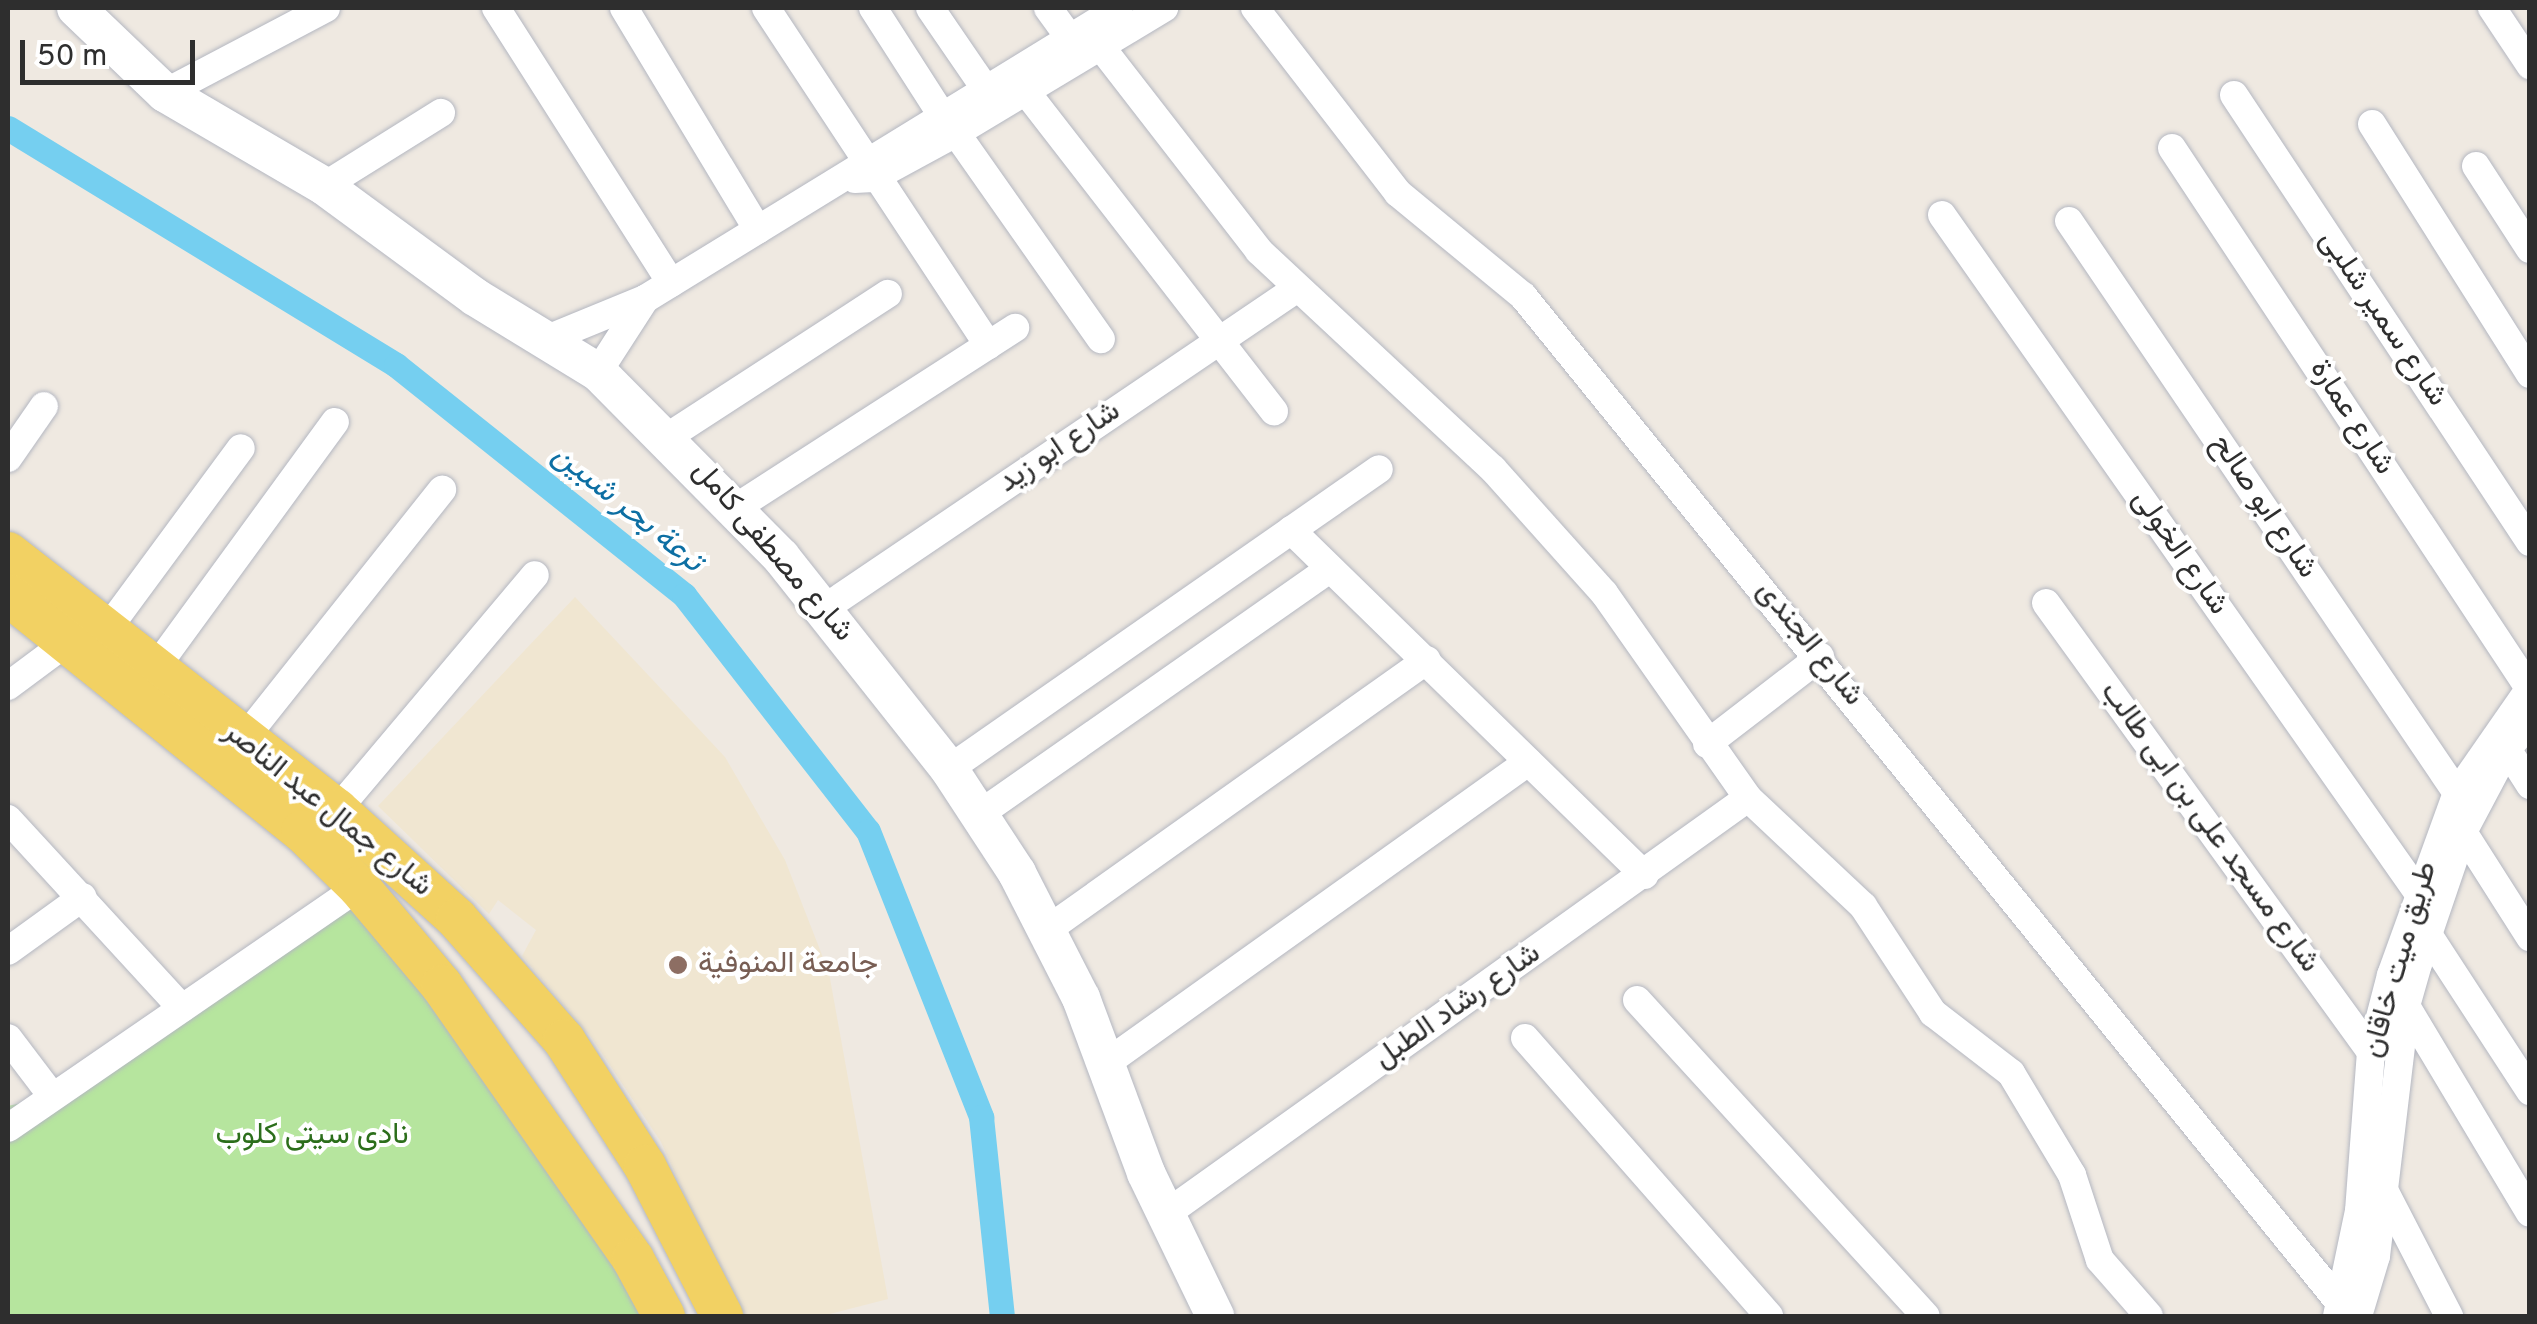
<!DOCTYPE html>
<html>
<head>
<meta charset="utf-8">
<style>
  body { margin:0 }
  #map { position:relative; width:2537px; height:1324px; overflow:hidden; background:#efe9e1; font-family:Overpass,Vazirmatn,sans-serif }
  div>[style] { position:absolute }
  .education>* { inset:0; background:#f0e6d1 }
  .green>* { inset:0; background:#b6e59e }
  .canal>* { height:25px; margin:-12.5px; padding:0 12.5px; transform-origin:12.5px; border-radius:12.5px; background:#75cff0 }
  .roads { filter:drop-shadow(0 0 2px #b4b7c1) drop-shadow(0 0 2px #b4b7c1) }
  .minor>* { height:28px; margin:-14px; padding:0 14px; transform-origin:14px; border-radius:14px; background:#fff }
  .secondary>* { height:38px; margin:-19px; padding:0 19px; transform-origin:19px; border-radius:19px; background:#fff }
  .primary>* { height:42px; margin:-21px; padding:0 21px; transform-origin:21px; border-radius:21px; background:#f2d163 }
  .dots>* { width:28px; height:28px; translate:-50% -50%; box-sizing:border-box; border:5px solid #fff; border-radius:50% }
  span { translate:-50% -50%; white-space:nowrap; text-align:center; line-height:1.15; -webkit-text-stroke:8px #fff; paint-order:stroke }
  .street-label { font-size:30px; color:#2e2e2e }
  .education-label { font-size:30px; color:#785e54 }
  .left { translate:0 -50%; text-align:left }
  .park-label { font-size:30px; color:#2c6e1b }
  .water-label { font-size:32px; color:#0d6fa3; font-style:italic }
  .frame { position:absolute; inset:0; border:10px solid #2e2e2e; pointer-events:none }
  .scale { position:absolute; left:20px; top:40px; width:175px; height:45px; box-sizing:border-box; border:5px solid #2e2e2e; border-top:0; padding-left:12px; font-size:30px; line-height:35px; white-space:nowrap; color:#2e2e2e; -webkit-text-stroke:8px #fff; paint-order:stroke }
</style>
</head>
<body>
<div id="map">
  <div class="education">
    <div style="clip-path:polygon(575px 597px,725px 757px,785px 860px,829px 973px,888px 1299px,822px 1316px,739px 1316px,661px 1142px,591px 1037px,522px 956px,536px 930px,498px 900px,489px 914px,378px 806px)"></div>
  </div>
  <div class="green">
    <div style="clip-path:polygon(359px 887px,655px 1316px,8px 1316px,8px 1106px,53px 1096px)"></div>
  </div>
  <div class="canal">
    <div style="left:8px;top:128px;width:455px;rotate:31.4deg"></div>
    <div style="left:396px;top:365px;width:369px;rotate:38.6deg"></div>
    <div style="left:684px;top:595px;width:299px;rotate:52.1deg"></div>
    <div style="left:868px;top:831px;width:308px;rotate:68.4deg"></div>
    <div style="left:981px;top:1117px;width:200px;rotate:84deg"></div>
  </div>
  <div class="roads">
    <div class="minor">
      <div style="left:496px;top:8px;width:326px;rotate:57.5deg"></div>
      <div style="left:624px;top:8px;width:259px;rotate:58.9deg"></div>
      <div style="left:766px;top:8px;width:404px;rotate:56.6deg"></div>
      <div style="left:873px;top:8px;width:126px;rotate:57.3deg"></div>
      <div style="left:930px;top:8px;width:96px;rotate:55.6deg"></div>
      <div style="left:1048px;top:8px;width:36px;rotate:54deg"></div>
      <div style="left:1255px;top:8px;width:234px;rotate:52.3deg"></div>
      <div style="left:1398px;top:193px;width:162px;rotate:39.5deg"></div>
      <div style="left:1523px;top:296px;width:1297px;rotate:50.95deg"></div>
      <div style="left:2492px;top:8px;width:69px;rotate:56.3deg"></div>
      <div style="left:1101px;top:47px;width:258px;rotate:52.2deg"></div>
      <div style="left:1259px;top:251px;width:320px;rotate:43deg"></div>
      <div style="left:1493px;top:469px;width:166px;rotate:48.2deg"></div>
      <div style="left:1604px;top:593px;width:251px;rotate:54.9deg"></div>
      <div style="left:1748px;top:798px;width:158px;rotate:43.2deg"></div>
      <div style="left:1863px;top:906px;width:128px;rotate:56.8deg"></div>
      <div style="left:1933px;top:1013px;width:98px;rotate:37.6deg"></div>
      <div style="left:2011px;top:1073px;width:119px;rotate:59.1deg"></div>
      <div style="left:2072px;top:1175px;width:89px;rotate:71.8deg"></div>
      <div style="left:2100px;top:1260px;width:74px;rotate:48.8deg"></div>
      <div style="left:165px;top:93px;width:182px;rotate:-27.8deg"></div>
      <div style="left:1027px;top:93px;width:403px;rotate:52.2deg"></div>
      <div style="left:2234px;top:95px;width:536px;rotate:56.49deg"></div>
      <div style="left:2372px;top:124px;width:296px;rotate:57.7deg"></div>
      <div style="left:956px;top:133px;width:252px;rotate:54.9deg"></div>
      <div style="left:2172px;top:148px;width:647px;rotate:56.53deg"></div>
      <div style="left:2476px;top:166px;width:99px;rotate:57deg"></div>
      <div style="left:855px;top:179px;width:18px;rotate:-3deg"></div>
      <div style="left:873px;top:178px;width:94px;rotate:-28.5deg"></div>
      <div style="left:956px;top:133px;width:243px;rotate:-31deg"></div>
      <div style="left:324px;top:186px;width:138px;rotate:-32deg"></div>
      <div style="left:1942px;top:215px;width:826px;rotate:54.91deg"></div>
      <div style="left:2069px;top:221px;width:691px;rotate:55.85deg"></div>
      <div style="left:545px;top:340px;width:108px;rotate:-22.3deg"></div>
      <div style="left:645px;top:299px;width:556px;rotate:-31.55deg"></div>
      <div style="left:598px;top:372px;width:87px;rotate:-57.2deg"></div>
      <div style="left:669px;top:436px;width:261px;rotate:-33deg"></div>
      <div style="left:8px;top:458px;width:63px;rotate:-55.3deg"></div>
      <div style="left:737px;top:507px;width:331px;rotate:-32.8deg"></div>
      <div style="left:1291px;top:530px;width:494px;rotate:44.3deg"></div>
      <div style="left:2046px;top:603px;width:554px;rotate:54.1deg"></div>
      <div style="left:825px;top:608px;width:569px;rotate:-34.11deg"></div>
      <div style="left:106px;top:631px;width:227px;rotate:-53.6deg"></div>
      <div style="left:154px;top:670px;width:307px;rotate:-53.9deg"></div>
      <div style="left:8px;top:686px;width:74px;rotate:-36.7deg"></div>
      <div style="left:243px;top:740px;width:320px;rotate:-51.5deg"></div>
      <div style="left:1707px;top:744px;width:143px;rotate:-37.6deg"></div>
      <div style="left:2507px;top:749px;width:43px;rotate:57.4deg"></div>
      <div style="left:949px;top:769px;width:524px;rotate:-34.9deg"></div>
      <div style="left:337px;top:810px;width:307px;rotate:-49.9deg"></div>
      <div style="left:981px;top:813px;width:424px;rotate:-35deg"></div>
      <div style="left:8px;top:819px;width:257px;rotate:47.4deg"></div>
      <div style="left:2463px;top:832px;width:125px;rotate:57.5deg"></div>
      <div style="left:1047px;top:930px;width:466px;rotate:-35.4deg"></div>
      <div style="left:2427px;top:933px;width:189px;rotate:56.9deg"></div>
      <div style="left:8px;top:951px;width:92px;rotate:-35.8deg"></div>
      <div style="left:1637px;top:1000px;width:428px;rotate:47.6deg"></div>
      <div style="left:2406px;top:1006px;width:241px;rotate:59.1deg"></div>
      <div style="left:8px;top:1038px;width:73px;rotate:52.8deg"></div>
      <div style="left:1525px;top:1038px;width:370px;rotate:48.7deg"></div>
      <div style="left:1105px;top:1064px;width:520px;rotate:-35.52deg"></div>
      <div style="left:8px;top:1128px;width:426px;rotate:-34.5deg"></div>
      <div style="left:2385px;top:1192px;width:140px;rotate:62.7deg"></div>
      <div style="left:1166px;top:1214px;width:715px;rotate:-35.56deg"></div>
      <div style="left:2337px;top:1316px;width:107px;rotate:-78.2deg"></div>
      <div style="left:2359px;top:1211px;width:159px;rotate:-85.7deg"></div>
      <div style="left:2371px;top:1052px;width:80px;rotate:-75.4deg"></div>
      <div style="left:2391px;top:975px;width:194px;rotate:-70.1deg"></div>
      <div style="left:2457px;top:793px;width:128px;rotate:-55.2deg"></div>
      <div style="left:2358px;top:1316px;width:63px;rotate:-73.3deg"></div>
      <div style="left:2376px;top:1256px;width:252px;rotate:-83.2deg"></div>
      <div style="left:2406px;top:1006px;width:44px;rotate:-74.1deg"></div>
      <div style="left:2418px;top:964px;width:139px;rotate:-71.2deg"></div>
      <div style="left:2463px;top:832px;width:94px;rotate:-62.1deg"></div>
      <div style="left:2507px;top:749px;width:35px;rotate:-49deg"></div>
    </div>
    <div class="secondary">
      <div style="left:76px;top:8px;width:123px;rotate:43.7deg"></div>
      <div style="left:165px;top:93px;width:184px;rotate:30.3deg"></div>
      <div style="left:324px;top:186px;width:187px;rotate:36.3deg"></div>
      <div style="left:475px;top:297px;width:144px;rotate:31.4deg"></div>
      <div style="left:598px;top:372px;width:260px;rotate:45.3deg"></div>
      <div style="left:781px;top:557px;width:270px;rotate:51.6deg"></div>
      <div style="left:949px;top:769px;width:124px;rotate:56.8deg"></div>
      <div style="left:1017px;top:873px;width:140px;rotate:62.9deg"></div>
      <div style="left:1081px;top:998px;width:187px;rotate:69.6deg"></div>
      <div style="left:1146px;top:1173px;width:159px;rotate:64.2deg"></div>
    </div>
    <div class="primary">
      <div style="left:8px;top:553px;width:417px;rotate:38deg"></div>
      <div style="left:337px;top:810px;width:162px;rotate:42.2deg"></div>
      <div style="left:457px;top:919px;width:162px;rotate:48.5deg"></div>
      <div style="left:564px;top:1040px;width:150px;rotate:57.3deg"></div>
      <div style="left:645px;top:1166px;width:169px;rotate:62.8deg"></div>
      <div style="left:8px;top:595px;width:377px;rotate:38.8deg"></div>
      <div style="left:302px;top:831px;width:80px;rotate:44.5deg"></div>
      <div style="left:359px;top:887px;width:129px;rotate:50deg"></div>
      <div style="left:442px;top:986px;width:333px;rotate:55deg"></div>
      <div style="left:633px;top:1259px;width:65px;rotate:61.5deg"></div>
    </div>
  </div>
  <div class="dots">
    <div style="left:678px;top:965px;background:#8d6e63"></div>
  </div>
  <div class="street-label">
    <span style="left:2382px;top:319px;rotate:56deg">شارع سمير شلبى</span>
    <span style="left:2351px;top:418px;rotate:57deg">شارع عمارة</span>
    <span style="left:1060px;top:448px;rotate:-34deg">شارع ابو زيد</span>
    <span style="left:2263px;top:507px;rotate:56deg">شارع ابو صالح</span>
    <span style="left:772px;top:552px;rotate:49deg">شارع مصطفى كامل</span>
    <span style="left:2179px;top:553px;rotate:55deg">شارع الخولى</span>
    <span style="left:1809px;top:644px;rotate:51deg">شارع الجندى</span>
    <span style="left:327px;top:810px;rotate:39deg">شارع جمال عبد الناصر</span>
    <span style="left:2209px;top:828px;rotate:54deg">شارع مسجد على بن ابى طالب</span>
    <span style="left:2401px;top:960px;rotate:-74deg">طريق ميت خاقان</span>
    <span style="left:1458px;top:1007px;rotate:-35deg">شارع رشاد الطبل</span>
  </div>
  <div class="education-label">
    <span class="left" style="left:698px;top:965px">جامعة المنوفية</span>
  </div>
  <div class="park-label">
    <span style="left:312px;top:1136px">نادى سيتى كلوب</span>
  </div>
  <div class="water-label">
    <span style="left:627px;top:509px;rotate:39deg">ترعة بحر شبين</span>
  </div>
  <div class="frame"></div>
  <div class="scale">50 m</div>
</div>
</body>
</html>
